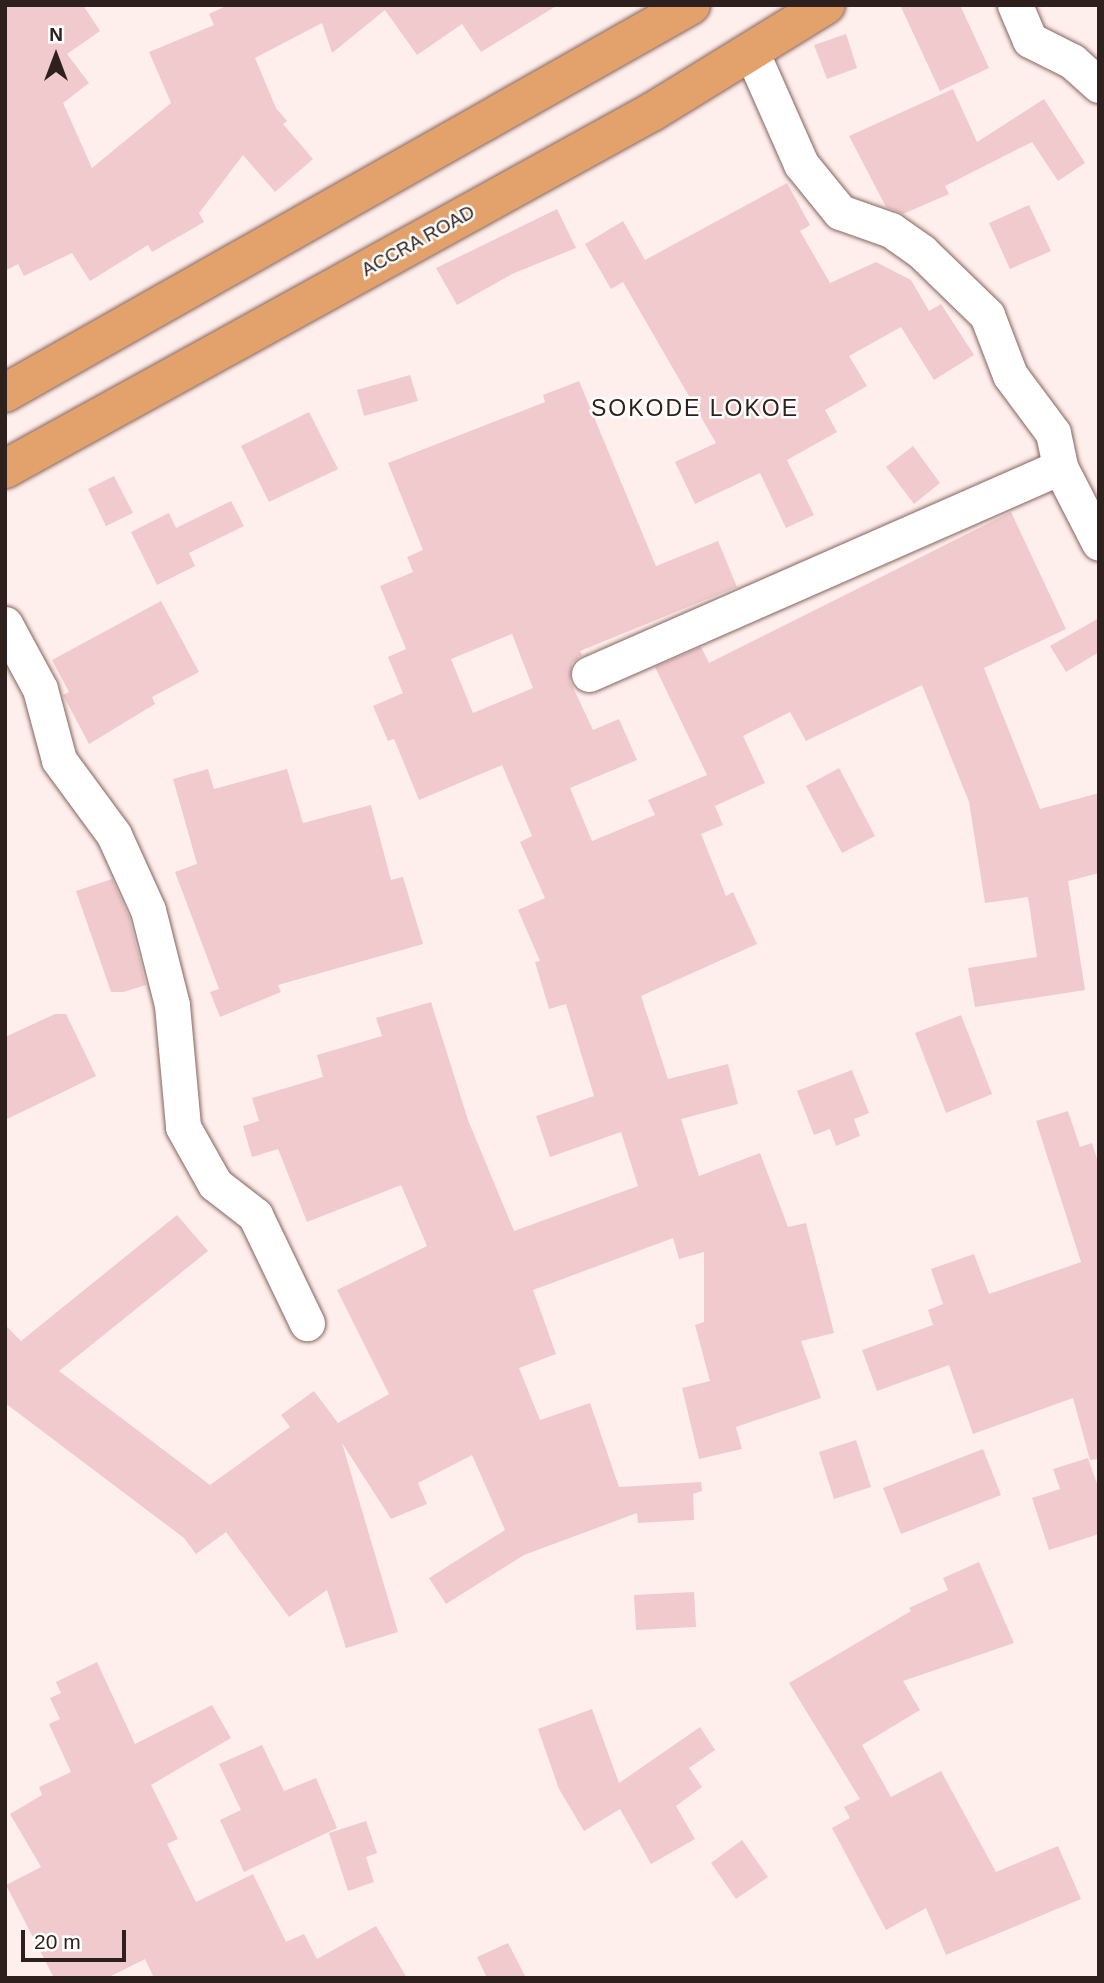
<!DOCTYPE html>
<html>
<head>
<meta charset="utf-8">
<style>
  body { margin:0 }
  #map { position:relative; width:1104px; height:1983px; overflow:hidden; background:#ffefec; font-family:Helvetica,sans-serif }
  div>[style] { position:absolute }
  .building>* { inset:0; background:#f1cace }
  .roads { filter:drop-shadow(0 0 2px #85645e) drop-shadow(0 0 2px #85645e) }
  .street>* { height:35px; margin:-17.5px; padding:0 17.5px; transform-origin:17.5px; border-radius:17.5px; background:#fff }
  .primary>* { height:38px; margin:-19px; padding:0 19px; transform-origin:19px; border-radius:19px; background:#e3a16b }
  span { translate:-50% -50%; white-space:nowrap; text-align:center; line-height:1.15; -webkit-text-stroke:5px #fff; paint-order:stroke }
  .street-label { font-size:19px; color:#2e201d }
  .quarter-label { font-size:23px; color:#2e201d; letter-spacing:2px }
  .frame { position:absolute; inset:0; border:7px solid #2e201d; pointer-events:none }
  .north { position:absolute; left:21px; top:21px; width:70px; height:70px; -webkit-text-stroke:5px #fff; paint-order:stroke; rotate:0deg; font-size:19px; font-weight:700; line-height:28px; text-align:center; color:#2e201d }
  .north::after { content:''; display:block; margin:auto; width:24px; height:32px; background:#2e201d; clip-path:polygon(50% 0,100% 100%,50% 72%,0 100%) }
  .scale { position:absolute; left:21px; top:1930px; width:105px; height:32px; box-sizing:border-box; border:4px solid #2e201d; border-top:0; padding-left:9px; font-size:21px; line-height:24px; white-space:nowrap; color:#2e201d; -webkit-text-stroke:5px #fff; paint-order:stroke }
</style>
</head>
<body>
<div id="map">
  <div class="building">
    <div style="clip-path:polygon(5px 5px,83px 5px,100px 31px,67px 54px,89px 83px,63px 103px,92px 168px,171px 103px,149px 52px,214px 25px,209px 14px,228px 5px,558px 5px,481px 52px,462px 24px,417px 55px,385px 10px,332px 53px,322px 23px,255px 58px,276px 108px,287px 121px,283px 124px,313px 159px,275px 192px,243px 155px,199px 213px,204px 222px,152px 252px,148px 245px,90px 281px,72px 253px,24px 276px,18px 264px,5px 271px)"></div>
    <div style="clip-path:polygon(900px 5px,960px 5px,989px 68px,940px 91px)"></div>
    <div style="clip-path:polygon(846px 34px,857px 68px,827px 79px,814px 45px)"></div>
    <div style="clip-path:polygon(953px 89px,977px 142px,1044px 99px,1085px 163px,1058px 181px,1032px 142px,945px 186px,949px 194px,903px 214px,886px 207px,849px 136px)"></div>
    <div style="clip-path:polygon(787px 183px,810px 225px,800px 231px,830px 283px,876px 262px,911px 280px,929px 311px,941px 304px,974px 355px,934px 380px,901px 327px,849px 356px,867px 386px,825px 410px,837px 432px,787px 460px,814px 515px,786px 528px,760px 473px,695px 504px,675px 462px,716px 443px,623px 282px,611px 289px,585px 244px,623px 221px,645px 260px)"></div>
    <div style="clip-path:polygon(1029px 205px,1051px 251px,1010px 269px,989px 223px)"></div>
    <div style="clip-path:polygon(557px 209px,576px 248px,512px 274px,457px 305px,436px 268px)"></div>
    <div style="clip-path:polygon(410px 375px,418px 401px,364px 416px,357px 390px)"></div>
    <div style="clip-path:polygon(evenodd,579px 381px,656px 566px,718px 541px,737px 587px,580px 651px,582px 655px,572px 663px,570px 681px,593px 730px,619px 719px,637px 760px,570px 788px,592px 841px,655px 815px,648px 800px,707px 775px,655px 667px,701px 647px,709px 663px,1011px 512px,1066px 629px,984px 668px,1040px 809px,1099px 793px,1099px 873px,1068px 881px,1085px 990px,975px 1007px,968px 968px,1037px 957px,1028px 897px,985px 903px,969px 802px,922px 685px,806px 741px,790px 712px,743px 736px,765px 783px,715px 806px,723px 825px,701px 834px,726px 896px,733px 892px,757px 944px,641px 996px,668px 1079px,728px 1064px,738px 1104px,681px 1119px,699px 1176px,760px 1153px,788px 1227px,806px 1223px,834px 1333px,801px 1341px,821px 1398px,736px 1427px,742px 1449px,699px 1459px,682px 1388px,710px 1381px,695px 1325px,704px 1322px,704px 1252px,679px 1259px,673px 1238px,533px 1290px,556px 1354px,519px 1368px,540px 1420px,590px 1403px,619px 1487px,701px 1482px,702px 1491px,693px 1494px,694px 1520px,638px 1523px,637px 1513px,524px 1555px,446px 1604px,429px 1578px,505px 1530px,472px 1455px,418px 1483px,427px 1504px,391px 1519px,342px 1443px,398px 1632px,346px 1648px,327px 1590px,289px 1617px,226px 1532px,196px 1554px,184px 1538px,5px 1403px,5px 1325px,21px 1341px,177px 1215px,208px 1251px,59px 1371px,210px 1485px,290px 1427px,281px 1415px,314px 1391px,338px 1423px,389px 1394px,337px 1290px,427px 1246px,401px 1185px,307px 1222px,278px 1149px,252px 1157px,243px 1126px,259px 1121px,252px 1098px,323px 1077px,317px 1055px,382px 1036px,376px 1018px,431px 1002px,468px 1120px,514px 1231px,638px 1186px,621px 1132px,550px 1157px,536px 1116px,594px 1096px,566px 1004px,549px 1009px,535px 962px,540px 961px,518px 910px,545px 898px,520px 842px,532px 836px,502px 765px,419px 800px,394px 739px,388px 741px,373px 706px,403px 693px,388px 657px,406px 649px,380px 586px,413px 572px,407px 557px,423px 550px,388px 463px,545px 402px,543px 395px,579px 381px,512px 634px,533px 688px,473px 713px,451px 659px,512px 634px)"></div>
    <div style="clip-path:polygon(309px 412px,338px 469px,269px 502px,241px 446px)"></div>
    <div style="clip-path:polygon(913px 446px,940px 483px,914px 504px,886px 467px)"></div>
    <div style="clip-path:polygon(114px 476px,133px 513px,106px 526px,88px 489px)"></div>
    <div style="clip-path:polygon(231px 501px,244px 526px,189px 553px,195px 566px,157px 585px,131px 532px,169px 513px,176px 528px)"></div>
    <div style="clip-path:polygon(161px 601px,199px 672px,152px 697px,155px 704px,89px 744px,63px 695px,69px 692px,52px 660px)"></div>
    <div style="clip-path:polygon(1099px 618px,1099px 652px,1066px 672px,1050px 646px)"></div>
    <div style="clip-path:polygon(839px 768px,875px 836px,842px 853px,806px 786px)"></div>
    <div style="clip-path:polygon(208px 769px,214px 789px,287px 769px,303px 823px,371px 805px,391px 880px,403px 877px,423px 944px,278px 985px,281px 992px,220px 1017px,210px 992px,219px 989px,175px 872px,197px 864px,173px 779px)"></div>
    <div style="clip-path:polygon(112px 879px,129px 917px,146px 985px,123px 992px,111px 992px,76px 891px)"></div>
    <div style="clip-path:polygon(55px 1014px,66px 1014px,96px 1076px,5px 1120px,5px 1037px)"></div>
    <div style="clip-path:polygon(961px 1015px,992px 1094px,946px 1113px,915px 1033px)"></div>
    <div style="clip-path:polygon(852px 1070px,869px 1113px,854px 1119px,860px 1136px,836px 1146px,830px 1129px,814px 1135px,797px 1091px)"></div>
    <div style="clip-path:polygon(1068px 1111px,1080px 1147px,1092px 1143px,1099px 1165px,1099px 1459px,1090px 1460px,1073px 1398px,973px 1434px,949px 1365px,877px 1391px,862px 1350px,933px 1325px,928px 1310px,943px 1304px,931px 1269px,974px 1254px,989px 1294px,1081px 1262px,1036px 1121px)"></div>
    <div style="clip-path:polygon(856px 1440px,871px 1487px,834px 1499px,819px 1452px)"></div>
    <div style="clip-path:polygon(983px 1449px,1001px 1495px,901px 1534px,883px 1488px)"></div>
    <div style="clip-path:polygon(1088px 1458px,1099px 1489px,1099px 1534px,1049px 1550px,1032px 1498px,1060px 1489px,1053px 1469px)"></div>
    <div style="clip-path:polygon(979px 1562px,1014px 1643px,903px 1681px,920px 1710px,862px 1745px,891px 1797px,941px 1771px,996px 1872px,1058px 1846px,1081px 1899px,946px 1955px,926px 1908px,886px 1930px,832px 1828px,850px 1818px,844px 1807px,860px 1799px,789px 1683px,911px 1611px,909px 1608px,948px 1590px,943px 1578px)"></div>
    <div style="clip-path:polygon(694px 1592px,696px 1627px,636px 1630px,634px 1595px)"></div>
    <div style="clip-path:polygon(97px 1662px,135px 1744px,212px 1705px,231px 1738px,151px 1785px,178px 1839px,167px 1844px,196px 1902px,253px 1874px,286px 1942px,304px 1934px,317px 1959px,376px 1926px,407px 1978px,154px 1978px,145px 1959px,107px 1978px,54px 1978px,6px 1885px,41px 1867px,10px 1814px,42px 1795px,39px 1787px,71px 1772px,49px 1724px,60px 1719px,50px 1698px,61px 1693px,56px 1682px)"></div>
    <div style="clip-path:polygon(592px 1709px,619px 1783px,700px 1727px,715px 1750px,689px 1768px,702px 1787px,676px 1806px,695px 1839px,651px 1864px,620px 1809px,584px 1831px,559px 1789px,538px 1729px)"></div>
    <div style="clip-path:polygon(262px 1745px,284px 1791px,316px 1778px,337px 1828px,244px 1872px,220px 1820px,241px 1810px,219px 1764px)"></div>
    <div style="clip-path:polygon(366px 1821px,377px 1853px,366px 1857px,374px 1882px,348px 1891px,329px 1833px)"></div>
    <div style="clip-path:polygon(742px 1840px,768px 1877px,736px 1899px,711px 1863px)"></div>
    <div style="clip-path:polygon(508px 1943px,526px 1978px,487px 1978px,477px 1957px)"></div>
  </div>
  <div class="roads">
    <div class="street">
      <div style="left:1015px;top:5px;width:38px;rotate:67deg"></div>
      <div style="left:1030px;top:40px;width:47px;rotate:26.6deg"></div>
      <div style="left:1072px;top:61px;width:36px;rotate:42deg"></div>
      <div style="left:751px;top:51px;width:124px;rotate:66.1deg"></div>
      <div style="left:801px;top:164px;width:62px;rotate:50.9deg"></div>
      <div style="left:840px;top:212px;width:54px;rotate:19.4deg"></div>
      <div style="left:891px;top:230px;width:38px;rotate:35deg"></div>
      <div style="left:922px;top:252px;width:91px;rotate:44.1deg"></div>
      <div style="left:987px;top:315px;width:64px;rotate:69deg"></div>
      <div style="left:1010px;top:375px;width:72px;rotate:53.4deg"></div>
      <div style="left:1053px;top:433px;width:35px;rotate:78deg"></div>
      <div style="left:1060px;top:467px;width:85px;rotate:62.8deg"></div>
      <div style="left:5px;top:624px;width:74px;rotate:61.7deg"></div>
      <div style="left:40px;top:689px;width:73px;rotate:75deg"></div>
      <div style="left:59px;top:760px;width:93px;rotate:53.7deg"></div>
      <div style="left:114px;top:835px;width:82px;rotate:65.6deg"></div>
      <div style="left:148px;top:910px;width:98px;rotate:75.8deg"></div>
      <div style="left:172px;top:1005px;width:122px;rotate:84.8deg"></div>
      <div style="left:183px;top:1127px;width:65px;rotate:60.7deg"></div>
      <div style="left:215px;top:1184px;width:51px;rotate:37.8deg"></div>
      <div style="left:255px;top:1215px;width:120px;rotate:64.3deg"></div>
      <div style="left:589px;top:674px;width:514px;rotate:-23.73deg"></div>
    </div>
    <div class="primary">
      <div style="left:5px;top:393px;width:788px;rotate:-29.49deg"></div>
      <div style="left:5px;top:469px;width:739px;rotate:-28.89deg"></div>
      <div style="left:652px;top:112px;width:204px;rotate:-31.6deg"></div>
    </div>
  </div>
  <div class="street-label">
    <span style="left:418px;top:241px;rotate:-29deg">ACCRA ROAD</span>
  </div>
  <div class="quarter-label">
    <span style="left:695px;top:408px">SOKODE LOKOE</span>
  </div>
  <div class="frame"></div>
  <div class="north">N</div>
  <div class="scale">20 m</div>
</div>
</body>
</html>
